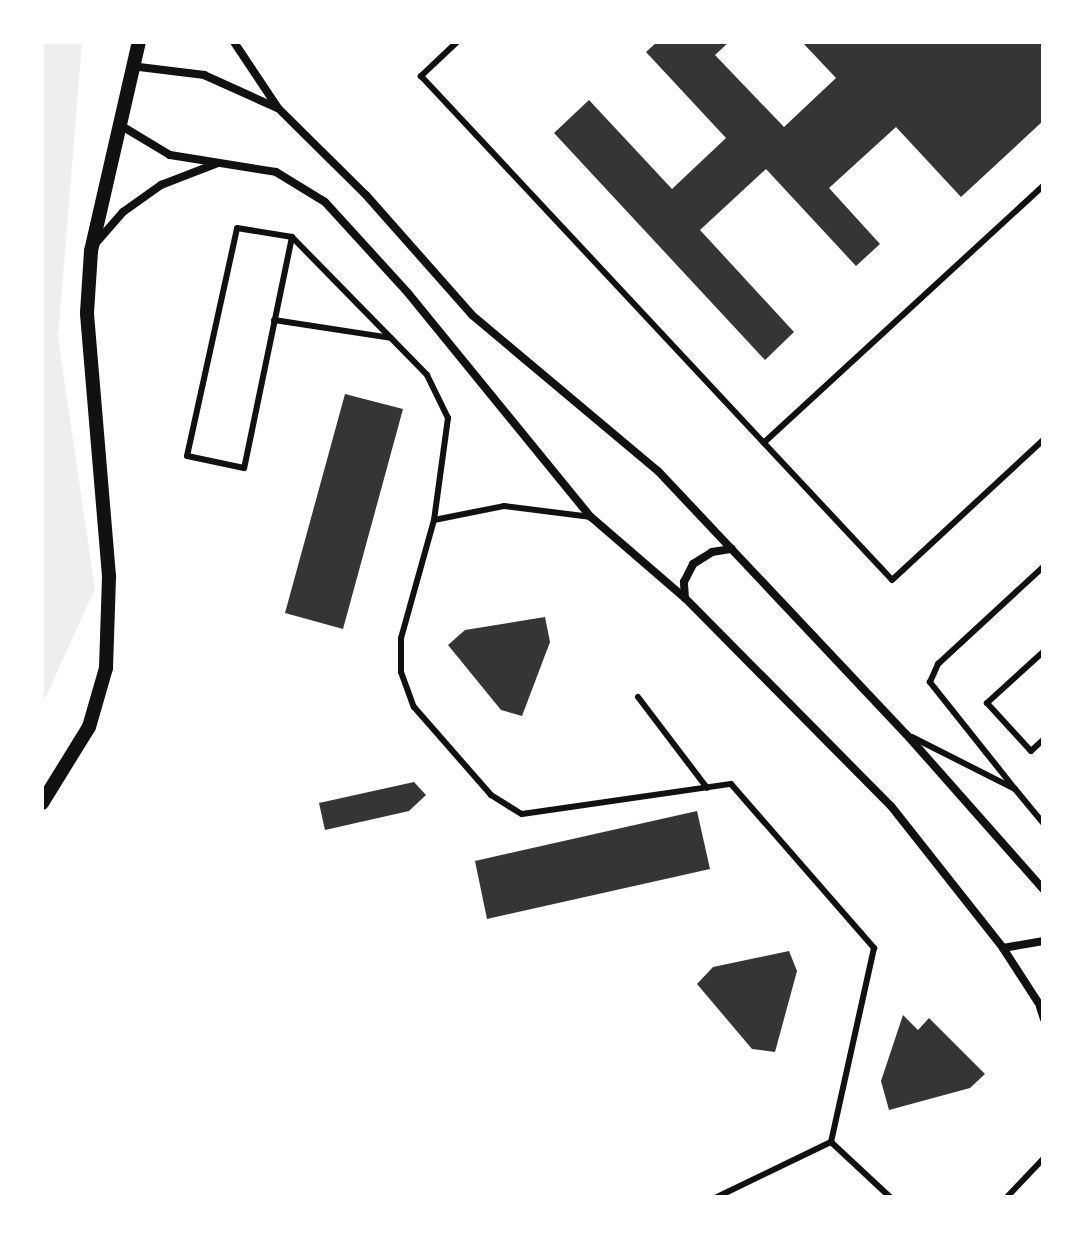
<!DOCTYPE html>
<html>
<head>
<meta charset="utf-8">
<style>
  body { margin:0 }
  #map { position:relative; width:1085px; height:1239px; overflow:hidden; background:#fff; font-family:"Nunito Sans",sans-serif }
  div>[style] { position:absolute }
  .green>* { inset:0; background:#eee }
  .building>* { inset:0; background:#353535 }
  .service>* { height:6px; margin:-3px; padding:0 3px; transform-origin:3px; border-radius:3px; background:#111 }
  .minor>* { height:8px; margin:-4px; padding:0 4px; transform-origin:4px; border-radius:4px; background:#111 }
  .tertiary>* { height:14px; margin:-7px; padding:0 7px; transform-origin:7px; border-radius:7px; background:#111 }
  span { translate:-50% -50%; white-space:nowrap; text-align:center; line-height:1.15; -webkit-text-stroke:6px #fff; paint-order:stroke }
  .frame { position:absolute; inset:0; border:44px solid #fff; pointer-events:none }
</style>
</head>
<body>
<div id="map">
  <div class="green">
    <div style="clip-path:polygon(42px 42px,82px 42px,58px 338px,95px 589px,42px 705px)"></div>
  </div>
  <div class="building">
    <div style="clip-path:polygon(657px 42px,729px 42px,715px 55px,784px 127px,836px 78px,802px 42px,1043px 42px,1043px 121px,961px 197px,896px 127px,829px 188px,880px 244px,856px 266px,766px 169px,700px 230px,794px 332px,765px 360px,554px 133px,589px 100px,672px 189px,726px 138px,646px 52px)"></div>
    <div style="clip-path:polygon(345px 394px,403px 409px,343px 629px,285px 613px)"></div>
    <div style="clip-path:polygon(545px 617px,550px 642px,522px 716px,501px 710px,448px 645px,465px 630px)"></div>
    <div style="clip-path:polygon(414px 782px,426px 795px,409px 811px,325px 830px,319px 803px)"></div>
    <div style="clip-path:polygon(697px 811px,710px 869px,487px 919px,475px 861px)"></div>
    <div style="clip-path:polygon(789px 951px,797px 971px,775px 1052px,752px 1049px,697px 984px,713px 967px)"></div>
    <div style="clip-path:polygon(903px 1015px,918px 1030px,929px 1018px,985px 1074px,970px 1088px,889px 1110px,881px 1081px)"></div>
  </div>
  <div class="service">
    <div style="left:457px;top:42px;width:50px;rotate:136.6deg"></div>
    <div style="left:421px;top:76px;width:502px;rotate:46.94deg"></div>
    <div style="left:1043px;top:186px;width:379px;rotate:137.4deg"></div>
    <div style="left:764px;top:443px;width:187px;rotate:46.9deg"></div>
    <div style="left:892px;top:580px;width:206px;rotate:-42.8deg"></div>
    <div style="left:292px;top:237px;width:236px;rotate:101.7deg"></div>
    <div style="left:244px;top:468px;width:58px;rotate:-168.1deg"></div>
    <div style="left:187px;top:456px;width:233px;rotate:-77.6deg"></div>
    <div style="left:237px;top:228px;width:56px;rotate:9.3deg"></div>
    <div style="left:292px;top:237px;width:193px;rotate:45.6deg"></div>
    <div style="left:427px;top:375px;width:48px;rotate:64deg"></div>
    <div style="left:448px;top:418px;width:103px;rotate:97.8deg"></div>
    <div style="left:434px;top:520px;width:123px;rotate:105.6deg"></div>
    <div style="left:401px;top:638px;width:34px;rotate:90deg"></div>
    <div style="left:401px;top:672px;width:37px;rotate:70deg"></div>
    <div style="left:414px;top:707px;width:117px;rotate:48.8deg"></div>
    <div style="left:491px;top:795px;width:36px;rotate:32deg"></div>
    <div style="left:522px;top:814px;width:211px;rotate:-8.2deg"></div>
    <div style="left:731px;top:784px;width:218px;rotate:48.9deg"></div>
    <div style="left:874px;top:948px;width:199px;rotate:102.5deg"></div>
    <div style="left:831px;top:1142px;width:81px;rotate:43deg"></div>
    <div style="left:274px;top:320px;width:118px;rotate:8.7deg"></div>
    <div style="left:434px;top:520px;width:71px;rotate:-11.3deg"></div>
    <div style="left:504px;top:506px;width:88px;rotate:7.2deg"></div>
    <div style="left:1043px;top:652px;width:76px;rotate:137.7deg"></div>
    <div style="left:987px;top:703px;width:65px;rotate:47.5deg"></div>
    <div style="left:1031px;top:751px;width:16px;rotate:-43deg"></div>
    <div style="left:638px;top:697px;width:114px;rotate:52.8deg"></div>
    <div style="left:912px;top:737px;width:115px;rotate:26.8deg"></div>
    <div style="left:1015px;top:789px;width:137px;rotate:-128.5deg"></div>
    <div style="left:930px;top:682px;width:20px;rotate:-66deg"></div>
    <div style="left:938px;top:664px;width:143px;rotate:-42.7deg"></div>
    <div style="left:1015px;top:789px;width:44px;rotate:50.5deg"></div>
    <div style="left:1039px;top:1007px;width:13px;rotate:72deg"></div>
    <div style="left:717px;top:1197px;width:127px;rotate:-25.8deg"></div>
    <div style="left:1007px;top:1197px;width:52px;rotate:-46.5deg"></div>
  </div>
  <div class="minor">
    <div style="left:234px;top:42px;width:79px;rotate:56.3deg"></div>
    <div style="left:278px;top:108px;width:124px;rotate:44.7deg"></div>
    <div style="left:366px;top:195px;width:160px;rotate:48.5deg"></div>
    <div style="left:472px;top:315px;width:243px;rotate:40deg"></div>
    <div style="left:658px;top:471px;width:361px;rotate:46.7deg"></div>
    <div style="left:906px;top:734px;width:207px;rotate:48.5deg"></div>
    <div style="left:131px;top:66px;width:74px;rotate:7deg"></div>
    <div style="left:204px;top:75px;width:80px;rotate:24.3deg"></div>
    <div style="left:120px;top:125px;width:58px;rotate:31deg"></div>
    <div style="left:170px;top:155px;width:107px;rotate:9.1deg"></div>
    <div style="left:276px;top:172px;width:57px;rotate:31.5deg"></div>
    <div style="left:325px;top:202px;width:123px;rotate:47.6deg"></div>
    <div style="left:408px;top:293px;width:289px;rotate:50.8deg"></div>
    <div style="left:591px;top:517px;width:124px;rotate:40.8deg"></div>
    <div style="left:685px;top:598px;width:293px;rotate:45.3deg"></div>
    <div style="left:891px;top:806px;width:181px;rotate:51.7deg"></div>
    <div style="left:1003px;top:948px;width:74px;rotate:57.2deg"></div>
    <div style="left:95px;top:244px;width:43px;rotate:-48.8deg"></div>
    <div style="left:123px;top:212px;width:47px;rotate:-35.4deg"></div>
    <div style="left:161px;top:185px;width:61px;rotate:-21.1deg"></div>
    <div style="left:685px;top:598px;width:16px;rotate:-94deg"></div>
    <div style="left:684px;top:582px;width:20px;rotate:-63deg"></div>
    <div style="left:693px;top:564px;width:22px;rotate:-32deg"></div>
    <div style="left:712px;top:552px;width:20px;rotate:-9deg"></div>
    <div style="left:1003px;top:948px;width:41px;rotate:-9.9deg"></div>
  </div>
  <div class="tertiary">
    <div style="left:42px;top:803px;width:89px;rotate:-58.3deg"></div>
    <div style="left:89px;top:727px;width:61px;rotate:-73.9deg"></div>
    <div style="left:106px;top:668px;width:92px;rotate:-88.1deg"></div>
    <div style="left:109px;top:576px;width:264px;rotate:-94.8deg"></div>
    <div style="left:87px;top:313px;width:62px;rotate:-86.3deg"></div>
    <div style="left:91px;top:251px;width:214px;rotate:-77.1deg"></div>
  </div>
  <div class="frame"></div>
</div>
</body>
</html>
